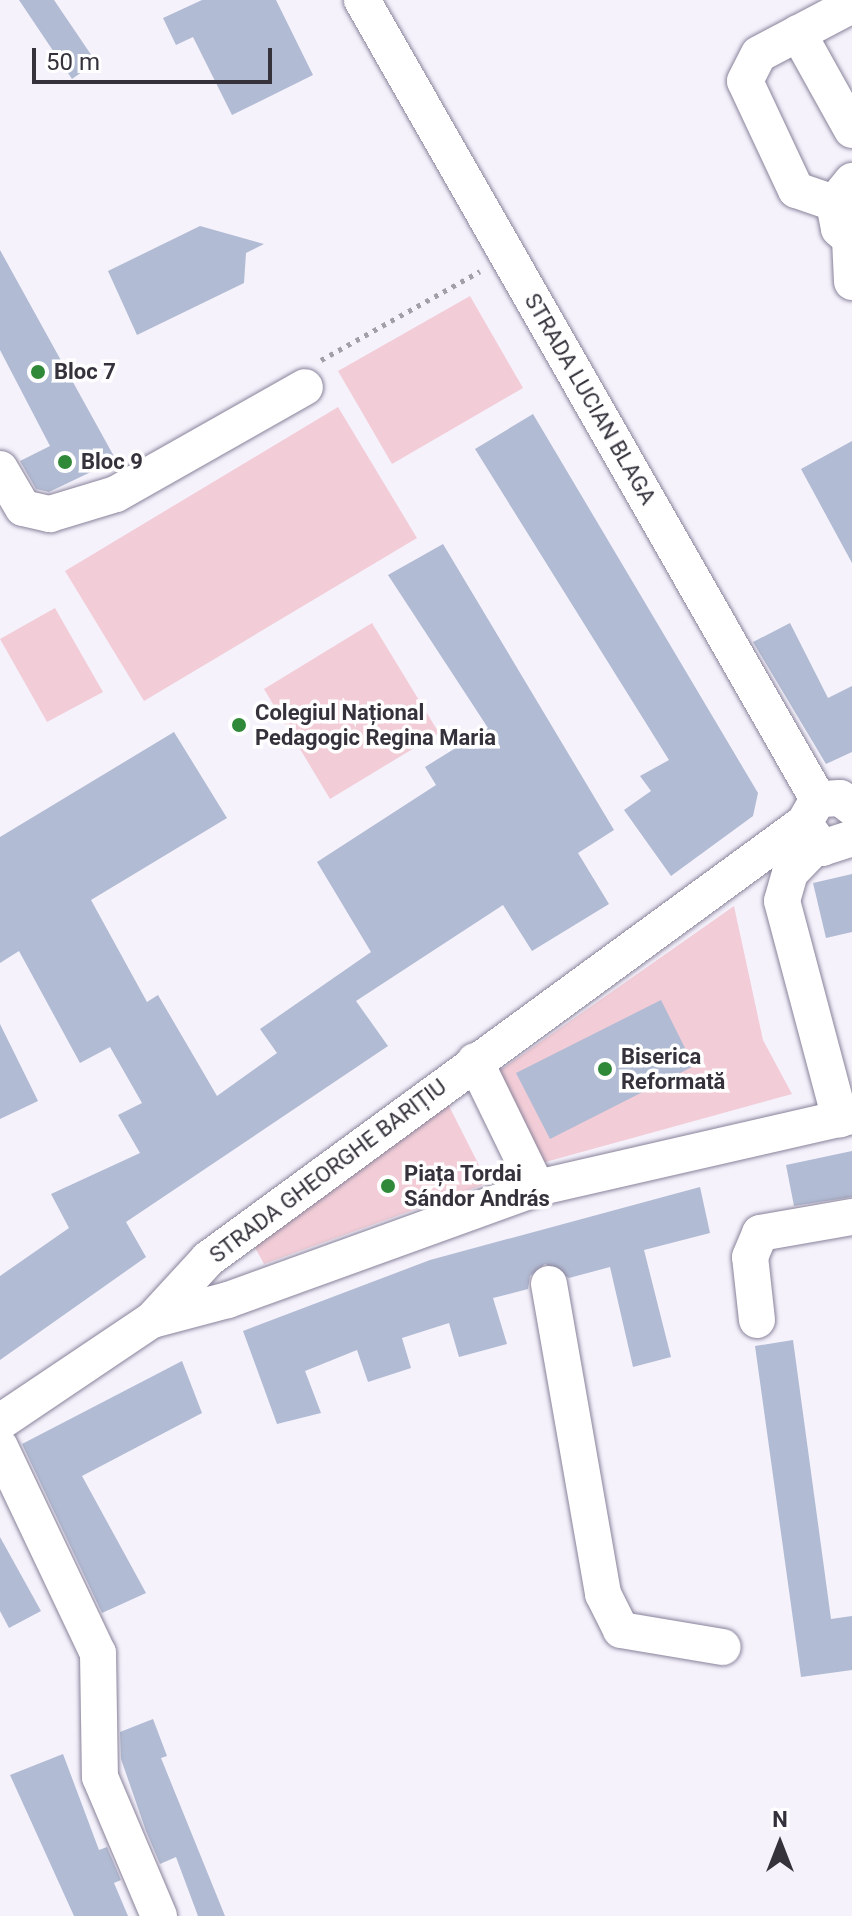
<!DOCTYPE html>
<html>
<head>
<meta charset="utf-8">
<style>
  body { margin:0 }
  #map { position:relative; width:852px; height:1916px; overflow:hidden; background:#f5f2fc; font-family:Roboto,sans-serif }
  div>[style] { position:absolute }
  .green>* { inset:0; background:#f2cdd7 }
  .building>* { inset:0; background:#b1bbd3 }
  .path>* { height:5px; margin-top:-2.5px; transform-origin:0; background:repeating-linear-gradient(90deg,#a29fa9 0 4px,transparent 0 10px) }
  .roads { filter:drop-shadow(0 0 2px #89829a) drop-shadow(0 0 2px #89829a) }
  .minor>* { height:36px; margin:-18px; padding:0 18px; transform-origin:18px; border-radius:18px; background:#fff }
  .dots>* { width:22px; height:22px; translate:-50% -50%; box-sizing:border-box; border:4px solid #fff; border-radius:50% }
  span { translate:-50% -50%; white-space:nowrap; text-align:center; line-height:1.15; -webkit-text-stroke:7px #fff; paint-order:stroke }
  .poi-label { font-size:22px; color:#35323c; font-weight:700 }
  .left { translate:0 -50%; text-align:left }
  .street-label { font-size:22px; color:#35323c }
  .north { position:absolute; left:740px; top:1804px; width:80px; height:80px; -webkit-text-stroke:6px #fff; paint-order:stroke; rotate:0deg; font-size:22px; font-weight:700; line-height:32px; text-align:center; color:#35323c }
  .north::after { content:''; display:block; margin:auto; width:28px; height:36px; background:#35323c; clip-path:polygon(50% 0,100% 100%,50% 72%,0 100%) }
  .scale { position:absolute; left:32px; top:48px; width:240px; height:36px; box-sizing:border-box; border:4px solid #35323c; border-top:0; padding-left:10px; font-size:24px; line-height:28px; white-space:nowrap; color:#35323c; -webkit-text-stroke:6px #fff; paint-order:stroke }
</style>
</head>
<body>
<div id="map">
  <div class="green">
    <div style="clip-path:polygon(470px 296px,523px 388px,392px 464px,338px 371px)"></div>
    <div style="clip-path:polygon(338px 407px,417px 538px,144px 701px,65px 571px)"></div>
    <div style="clip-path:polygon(55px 608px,103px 692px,47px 722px,0 639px)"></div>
    <div style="clip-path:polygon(372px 623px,439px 733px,330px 799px,264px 689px)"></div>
    <div style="clip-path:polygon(734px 906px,763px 1040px,792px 1094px,520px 1169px,482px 1083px)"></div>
    <div style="clip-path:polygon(446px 1100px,488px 1183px,264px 1264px,253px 1244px)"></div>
  </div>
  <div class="building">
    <div style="clip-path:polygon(19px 0,54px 0,96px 62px,72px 79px)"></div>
    <div style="clip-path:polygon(202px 0,276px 0,313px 75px,232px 115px,193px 37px,176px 45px,163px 18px)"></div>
    <div style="clip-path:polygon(200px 226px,264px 244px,246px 253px,244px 283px,137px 335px,108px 271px)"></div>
    <div style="clip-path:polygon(0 250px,116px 460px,49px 492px,36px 489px,20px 461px,50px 446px,0 350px)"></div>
    <div style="clip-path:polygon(533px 414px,758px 793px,753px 816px,671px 876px,624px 810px,651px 791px,640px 776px,669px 760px,475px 449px)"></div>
    <div style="clip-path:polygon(852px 441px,852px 563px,801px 469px)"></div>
    <div style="clip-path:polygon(443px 544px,614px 830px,578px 853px,609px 904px,532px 951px,503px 905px,356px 1001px,388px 1046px,126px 1222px,146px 1257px,0 1360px,0 1276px,69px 1228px,51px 1194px,140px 1153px,118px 1115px,142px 1103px,110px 1047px,80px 1063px,19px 951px,0 963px,0 837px,174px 732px,227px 818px,91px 900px,147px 1002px,158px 995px,217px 1096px,277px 1053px,260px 1029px,371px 952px,317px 862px,436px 785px,425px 767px,488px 728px,388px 575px)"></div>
    <div style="clip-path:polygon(790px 623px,828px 698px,852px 686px,852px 752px,826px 764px,753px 642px)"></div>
    <div style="clip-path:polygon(852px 874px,852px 932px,826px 938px,813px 883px)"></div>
    <div style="clip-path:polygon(661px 1000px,694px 1066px,550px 1139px,516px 1073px)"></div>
    <div style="clip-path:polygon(0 1024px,38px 1101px,0 1119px)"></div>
    <div style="clip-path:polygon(852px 1151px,852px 1197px,794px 1206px,786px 1165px)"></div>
    <div style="clip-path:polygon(700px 1187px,710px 1233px,644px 1250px,671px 1357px,633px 1367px,610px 1267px,569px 1278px,545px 1264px,530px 1276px,528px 1289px,493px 1298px,507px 1344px,459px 1357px,449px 1323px,402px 1338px,411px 1368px,368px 1382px,357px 1350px,305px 1371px,321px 1413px,277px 1424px,243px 1331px,430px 1260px)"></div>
    <div style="clip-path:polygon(793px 1340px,831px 1619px,852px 1616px,852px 1670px,801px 1677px,755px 1346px)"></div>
    <div style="clip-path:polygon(182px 1361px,202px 1413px,82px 1476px,146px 1593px,102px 1613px,22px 1444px)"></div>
    <div style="clip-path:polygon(0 1537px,41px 1611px,9px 1628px,0 1611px)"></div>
    <div style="clip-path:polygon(153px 1719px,167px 1756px,161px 1758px,225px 1916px,198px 1916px,176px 1857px,160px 1864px,146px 1831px,121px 1759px,120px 1732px)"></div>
    <div style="clip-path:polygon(63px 1754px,99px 1850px,107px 1847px,121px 1880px,114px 1883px,128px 1916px,74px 1916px,10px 1775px)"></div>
  </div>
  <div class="path">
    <div style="left:321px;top:360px;width:182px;rotate:-29.2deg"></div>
  </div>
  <div class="roads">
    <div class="minor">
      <div style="left:362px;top:0;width:920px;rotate:60.29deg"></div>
      <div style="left:798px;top:33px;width:111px;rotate:60.9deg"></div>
      <div style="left:852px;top:181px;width:28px;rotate:129deg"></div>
      <div style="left:834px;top:203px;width:26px;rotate:79deg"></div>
      <div style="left:839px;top:229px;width:17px;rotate:40deg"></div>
      <div style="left:834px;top:203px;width:40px;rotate:-161.1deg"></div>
      <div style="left:796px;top:190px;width:120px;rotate:-115.1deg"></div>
      <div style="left:745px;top:81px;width:30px;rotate:-63deg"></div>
      <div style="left:759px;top:54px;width:105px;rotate:-27.8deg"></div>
      <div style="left:850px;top:239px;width:43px;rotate:87.3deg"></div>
      <div style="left:0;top:469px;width:45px;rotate:59.5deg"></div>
      <div style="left:23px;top:508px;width:28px;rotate:13deg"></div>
      <div style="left:50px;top:514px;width:69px;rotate:-16.9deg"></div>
      <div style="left:116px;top:494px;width:217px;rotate:-29.5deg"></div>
      <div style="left:852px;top:807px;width:15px;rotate:-143deg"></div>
      <div style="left:840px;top:798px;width:22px;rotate:177deg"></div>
      <div style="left:818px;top:799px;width:28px;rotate:120deg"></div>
      <div style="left:804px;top:823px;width:31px;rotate:54deg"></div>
      <div style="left:822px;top:848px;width:32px;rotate:-18deg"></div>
      <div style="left:817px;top:845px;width:39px;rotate:134deg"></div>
      <div style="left:790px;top:873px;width:29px;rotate:106deg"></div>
      <div style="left:782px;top:901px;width:226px;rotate:75.1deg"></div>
      <div style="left:475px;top:1061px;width:141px;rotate:64deg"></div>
      <div style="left:549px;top:1284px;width:315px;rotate:80.1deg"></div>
      <div style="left:603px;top:1594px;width:40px;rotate:63.4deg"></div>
      <div style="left:621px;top:1630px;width:103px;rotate:9.5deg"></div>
      <div style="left:152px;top:1320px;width:83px;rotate:-47.4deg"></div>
      <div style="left:208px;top:1259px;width:738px;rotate:-36.19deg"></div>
      <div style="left:757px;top:1320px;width:63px;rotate:-96.3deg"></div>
      <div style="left:750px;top:1257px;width:26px;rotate:-67deg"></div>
      <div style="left:760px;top:1233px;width:93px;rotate:-9.9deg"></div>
      <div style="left:0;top:1422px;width:183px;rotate:-33.9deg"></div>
      <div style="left:152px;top:1320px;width:79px;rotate:-14.7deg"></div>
      <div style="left:228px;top:1300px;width:329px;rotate:-19.9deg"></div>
      <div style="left:537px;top:1188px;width:323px;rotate:-12.9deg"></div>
      <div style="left:0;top:1447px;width:228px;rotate:64.6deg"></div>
      <div style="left:98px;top:1653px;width:124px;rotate:89.1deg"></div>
      <div style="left:100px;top:1777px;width:151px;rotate:67deg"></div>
    </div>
  </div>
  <div class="dots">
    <div style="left:38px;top:372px;background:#308939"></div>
    <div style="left:65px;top:462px;background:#308939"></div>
    <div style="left:239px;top:725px;background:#308939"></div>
    <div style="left:605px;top:1069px;background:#308939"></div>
    <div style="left:388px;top:1186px;background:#308939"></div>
  </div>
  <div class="poi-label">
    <span class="left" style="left:54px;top:372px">Bloc 7</span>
    <span class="left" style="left:81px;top:462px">Bloc 9</span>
    <span class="left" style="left:255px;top:725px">Colegiul Național<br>Pedagogic Regina Maria</span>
    <span class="left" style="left:621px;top:1069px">Biserica<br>Reformată</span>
    <span class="left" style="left:404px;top:1186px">Piața Tordai<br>Sándor András</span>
  </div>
  <div class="street-label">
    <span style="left:590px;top:399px;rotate:60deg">STRADA LUCIAN BLAGA</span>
    <span style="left:328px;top:1171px;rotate:-37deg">STRADA GHEORGHE BARIȚIU</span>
  </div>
  <div class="north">N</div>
  <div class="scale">50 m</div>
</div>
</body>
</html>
